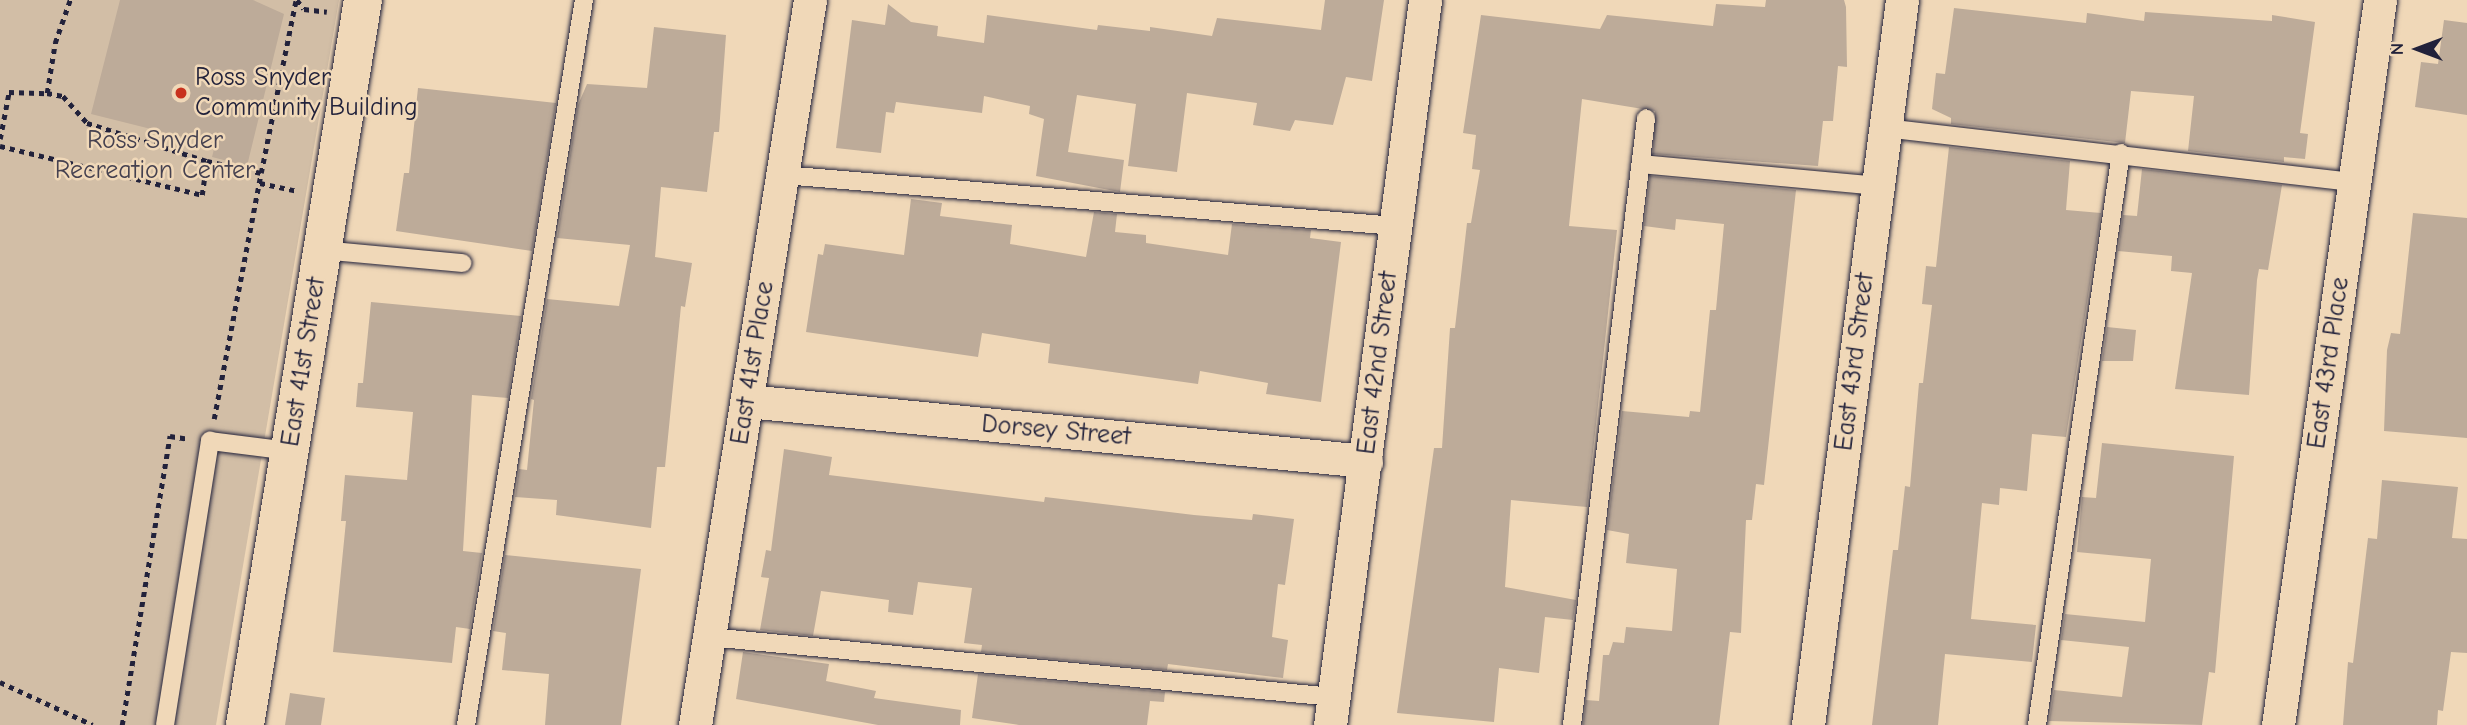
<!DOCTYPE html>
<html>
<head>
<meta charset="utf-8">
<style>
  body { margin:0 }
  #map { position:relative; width:2467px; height:725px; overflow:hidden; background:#f0d8b8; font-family:"Comic Neue",sans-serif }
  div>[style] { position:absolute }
  .green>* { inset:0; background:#d2bea6 }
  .building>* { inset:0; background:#bdab99 }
  .path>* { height:4.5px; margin-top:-2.25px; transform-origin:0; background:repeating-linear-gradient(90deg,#22223b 0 5px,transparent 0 10px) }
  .roads { filter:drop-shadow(0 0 2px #22223b) drop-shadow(0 0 2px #22223b) }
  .service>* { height:18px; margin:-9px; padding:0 9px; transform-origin:9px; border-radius:9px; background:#f0d8b8 }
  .minor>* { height:33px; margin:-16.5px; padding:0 16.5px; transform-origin:16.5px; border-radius:16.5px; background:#f0d8b8 }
  .tertiary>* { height:38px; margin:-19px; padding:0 19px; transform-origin:19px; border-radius:19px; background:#f0d8b8 }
  .dots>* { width:19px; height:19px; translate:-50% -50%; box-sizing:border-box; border:4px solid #f0d8b8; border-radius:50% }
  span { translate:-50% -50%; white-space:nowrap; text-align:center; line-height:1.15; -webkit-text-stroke:5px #f0d8b8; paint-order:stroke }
  .poi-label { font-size:26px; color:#22223b }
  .left { translate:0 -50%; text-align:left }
  .park-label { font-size:26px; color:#454150 }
  .street-label { font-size:26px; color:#22223b }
  .north { position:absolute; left:2383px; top:14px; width:70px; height:70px; -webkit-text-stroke:5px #f0d8b8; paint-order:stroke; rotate:270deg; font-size:19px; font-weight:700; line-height:28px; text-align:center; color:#22223b }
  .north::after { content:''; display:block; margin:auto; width:24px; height:32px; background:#22223b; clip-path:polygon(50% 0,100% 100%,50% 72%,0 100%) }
</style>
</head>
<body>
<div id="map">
  <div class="green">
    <div style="clip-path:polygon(0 0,339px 0,216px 725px,0 725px)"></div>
  </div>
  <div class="building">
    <div style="clip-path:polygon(120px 0,253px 0,284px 14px,247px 166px,212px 157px,215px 145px,91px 114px)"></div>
    <div style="clip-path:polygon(1325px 0,1384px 0,1372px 81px,1346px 77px,1333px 125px,1295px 120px,1290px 131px,1253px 125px,1257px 103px,1187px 93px,1177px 172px,1128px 166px,1136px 104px,1077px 95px,1068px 152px,1124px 160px,1120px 192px,1036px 176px,1044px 119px,1029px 114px,1030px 106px,984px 96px,982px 113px,896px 102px,894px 113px,886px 112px,881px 153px,836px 148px,852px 20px,885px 25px,888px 4px,911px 22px,938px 26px,937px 36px,984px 43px,987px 15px,1097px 30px,1098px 25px,1150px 31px,1150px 27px,1212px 36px,1217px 18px,1321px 30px)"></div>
    <div style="clip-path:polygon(1766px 0,1844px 0,1846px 7px,1847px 67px,1838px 66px,1833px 121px,1823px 121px,1818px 166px,1653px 154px,1655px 111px,1582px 99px,1569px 226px,1617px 230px,1587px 507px,1511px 500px,1505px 587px,1576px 600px,1573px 620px,1545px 617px,1539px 673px,1499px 668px,1494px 722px,1397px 713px,1434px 448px,1442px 448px,1450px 328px,1455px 328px,1467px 223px,1471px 223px,1480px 170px,1472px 169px,1476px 135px,1463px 133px,1481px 15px,1600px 29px,1607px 15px,1713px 26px,1716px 4px,1765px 7px)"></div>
    <div style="clip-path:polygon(1954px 8px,2086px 23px,2087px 13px,2144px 21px,2145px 12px,2272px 21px,2272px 15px,2315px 22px,2300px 133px,2308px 134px,2305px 159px,2284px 157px,2284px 162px,2188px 151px,2194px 96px,2131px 91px,2125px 143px,1951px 124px,1951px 118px,1932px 109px,1936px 73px,1945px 74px)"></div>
    <div style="clip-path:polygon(2444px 20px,2467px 23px,2467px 115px,2415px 107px,2421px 62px,2438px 64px)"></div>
    <div style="clip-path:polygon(654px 27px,726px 35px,719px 132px,714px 132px,707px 192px,661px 187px,655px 257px,692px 263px,685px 307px,681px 306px,665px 467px,657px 467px,651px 528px,556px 515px,557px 500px,515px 497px,519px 469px,527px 470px,534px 400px,531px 399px,547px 299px,619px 306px,630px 245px,557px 238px,578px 105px,587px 84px,647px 88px)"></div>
    <div style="clip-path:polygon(418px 88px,556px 103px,532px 251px,396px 231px,404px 173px,409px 173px)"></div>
    <div style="clip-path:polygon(1949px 147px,2070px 161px,2066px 210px,2101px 213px,2066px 437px,2032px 434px,2027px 491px,2000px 488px,1999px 505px,1982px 503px,1971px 619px,2036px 625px,2032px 662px,1945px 654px,1938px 725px,1872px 725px,1893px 550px,1898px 550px,1905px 486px,1910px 487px,1919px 383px,1923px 383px,1932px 305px,1922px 304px,1926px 266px,1936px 267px)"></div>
    <div style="clip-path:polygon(2142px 169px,2282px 185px,2268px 270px,2259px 269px,2257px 280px,2249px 395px,2175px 389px,2192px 273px,2171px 271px,2172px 256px,2118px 251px,2123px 215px,2137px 216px)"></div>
    <div style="clip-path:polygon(1650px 176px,1796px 190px,1764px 485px,1756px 484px,1752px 520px,1746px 520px,1741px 633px,1730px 632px,1719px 725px,1583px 725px,1586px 700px,1599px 701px,1603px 655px,1609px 655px,1613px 642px,1624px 643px,1626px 627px,1672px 631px,1677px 569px,1626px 563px,1629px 534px,1607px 530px,1622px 411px,1689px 417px,1690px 411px,1700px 412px,1710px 310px,1716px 310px,1724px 224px,1676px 219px,1675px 230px,1644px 226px)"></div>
    <div style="clip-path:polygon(911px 199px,942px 203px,940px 216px,1012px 225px,1010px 244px,1086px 257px,1094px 212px,1117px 214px,1115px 232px,1146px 235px,1146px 243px,1228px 255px,1232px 224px,1311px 230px,1310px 238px,1341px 242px,1321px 402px,1266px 394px,1268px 383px,1200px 371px,1198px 384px,1048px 363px,1050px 344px,982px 333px,978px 357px,806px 332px,818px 254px,823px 255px,825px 244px,904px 255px)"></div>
    <div style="clip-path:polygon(2413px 213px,2467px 218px,2467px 438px,2384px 431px,2387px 350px,2391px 333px,2400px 334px)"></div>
    <div style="clip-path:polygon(371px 302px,521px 316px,508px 398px,472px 395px,463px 551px,482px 553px,470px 629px,456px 627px,452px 663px,333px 652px,346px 521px,341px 521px,345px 475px,407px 480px,413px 412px,356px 407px,358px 383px,363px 383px)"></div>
    <div style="clip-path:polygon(2107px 327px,2136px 330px,2133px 361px,2102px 361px)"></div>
    <div style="clip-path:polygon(2102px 443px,2234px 456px,2215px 673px,2209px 672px,2202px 725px,2049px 721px,2054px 690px,2122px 697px,2129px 647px,2061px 640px,2065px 614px,2145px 622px,2151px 559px,2077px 552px,2082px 497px,2096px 498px)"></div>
    <div style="clip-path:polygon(784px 449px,832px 457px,829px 475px,1044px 502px,1045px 497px,1194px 515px,1252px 520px,1253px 514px,1294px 519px,1285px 585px,1278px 584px,1272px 637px,1288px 640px,1283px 678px,1168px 664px,1167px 670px,981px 652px,982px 645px,964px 643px,972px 588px,918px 582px,913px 615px,888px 612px,889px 600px,821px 591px,813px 636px,760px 630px,769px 578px,761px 577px,766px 550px,771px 551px)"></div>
    <div style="clip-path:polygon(2382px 480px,2458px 487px,2452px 538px,2467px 539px,2467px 653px,2451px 652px,2443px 711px,2438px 710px,2437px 725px,2343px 725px,2348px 662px,2353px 663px,2368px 538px,2377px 539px)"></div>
    <div style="clip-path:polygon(505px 555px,641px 569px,621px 725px,545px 725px,549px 674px,502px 670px,506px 633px,493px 631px)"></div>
    <div style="clip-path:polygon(743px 652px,829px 664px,826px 681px,876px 691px,874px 698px,961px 710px,960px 725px,878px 725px,736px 699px)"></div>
    <div style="clip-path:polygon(978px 674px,1165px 692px,1164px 702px,1150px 701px,1147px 725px,1019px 725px,972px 718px)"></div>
    <div style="clip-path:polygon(290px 693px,325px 698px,321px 725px,285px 725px)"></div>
  </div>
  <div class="path">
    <div style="left:297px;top:0;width:11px;rotate:52deg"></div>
    <div style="left:304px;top:9px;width:23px;rotate:7deg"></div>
    <div style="left:47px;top:93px;width:16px;rotate:11deg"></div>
    <div style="left:63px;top:96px;width:36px;rotate:48deg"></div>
    <div style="left:87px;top:123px;width:126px;rotate:17.6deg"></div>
    <div style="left:0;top:139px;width:48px;rotate:-79.2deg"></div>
    <div style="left:9px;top:92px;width:38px;rotate:2deg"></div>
    <div style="left:47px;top:93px;width:51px;rotate:-80.9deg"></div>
    <div style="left:55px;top:43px;width:46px;rotate:-70.8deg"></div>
    <div style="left:0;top:146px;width:208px;rotate:13.6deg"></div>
    <div style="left:202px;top:195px;width:34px;rotate:-82deg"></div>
    <div style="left:207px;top:161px;width:55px;rotate:12.5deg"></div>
    <div style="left:261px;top:173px;width:177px;rotate:-78.6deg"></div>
    <div style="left:260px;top:183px;width:38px;rotate:12deg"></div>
    <div style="left:214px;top:419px;width:250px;rotate:-79.2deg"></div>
    <div style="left:0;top:682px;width:102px;rotate:24.8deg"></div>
    <div style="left:122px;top:725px;width:293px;rotate:-80.6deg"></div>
    <div style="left:170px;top:436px;width:18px;rotate:9deg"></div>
  </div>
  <div class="roads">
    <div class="service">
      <div style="left:1885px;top:128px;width:472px;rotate:6.6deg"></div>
      <div style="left:1641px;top:164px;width:238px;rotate:5.3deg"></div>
      <div style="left:783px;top:175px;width:615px;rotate:4.76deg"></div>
      <div style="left:322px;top:250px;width:141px;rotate:5.3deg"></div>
      <div style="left:709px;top:637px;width:627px;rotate:5.49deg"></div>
      <div style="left:165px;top:725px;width:288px;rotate:-81deg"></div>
      <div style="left:210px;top:441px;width:80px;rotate:7.2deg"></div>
      <div style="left:466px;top:725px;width:735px;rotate:-80.76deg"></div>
      <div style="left:1572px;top:725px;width:611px;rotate:-83.04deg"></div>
      <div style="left:2037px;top:725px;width:578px;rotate:-81.65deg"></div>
    </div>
    <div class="minor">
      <div style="left:747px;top:401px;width:622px;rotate:5.54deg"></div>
      <div style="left:695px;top:725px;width:734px;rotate:-80.99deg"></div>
      <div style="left:1330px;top:725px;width:731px;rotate:-82.53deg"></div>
      <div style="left:1808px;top:725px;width:731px;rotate:-82.61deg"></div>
      <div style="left:2278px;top:725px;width:732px;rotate:-81.99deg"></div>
    </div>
    <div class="tertiary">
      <div style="left:245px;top:725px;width:735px;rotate:-80.76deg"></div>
    </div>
  </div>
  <div class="dots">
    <div style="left:181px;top:93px;background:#c8321e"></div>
  </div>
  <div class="poi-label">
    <span class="left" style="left:195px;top:93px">Ross Snyder<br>Community Building</span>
  </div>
  <div class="park-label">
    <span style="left:155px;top:156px">Ross Snyder<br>Recreation Center</span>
  </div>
  <div class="street-label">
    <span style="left:304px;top:362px;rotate:-81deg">East 41st Street</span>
    <span style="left:1855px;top:362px;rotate:-83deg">East 43rd Street</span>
    <span style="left:753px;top:363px;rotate:-81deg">East 41st Place</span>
    <span style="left:1378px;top:363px;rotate:-83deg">East 42nd Street</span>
    <span style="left:2329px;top:363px;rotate:-82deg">East 43rd Place</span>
    <span style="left:1056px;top:431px;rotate:5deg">Dorsey Street</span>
  </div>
  <div class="north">N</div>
</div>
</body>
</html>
